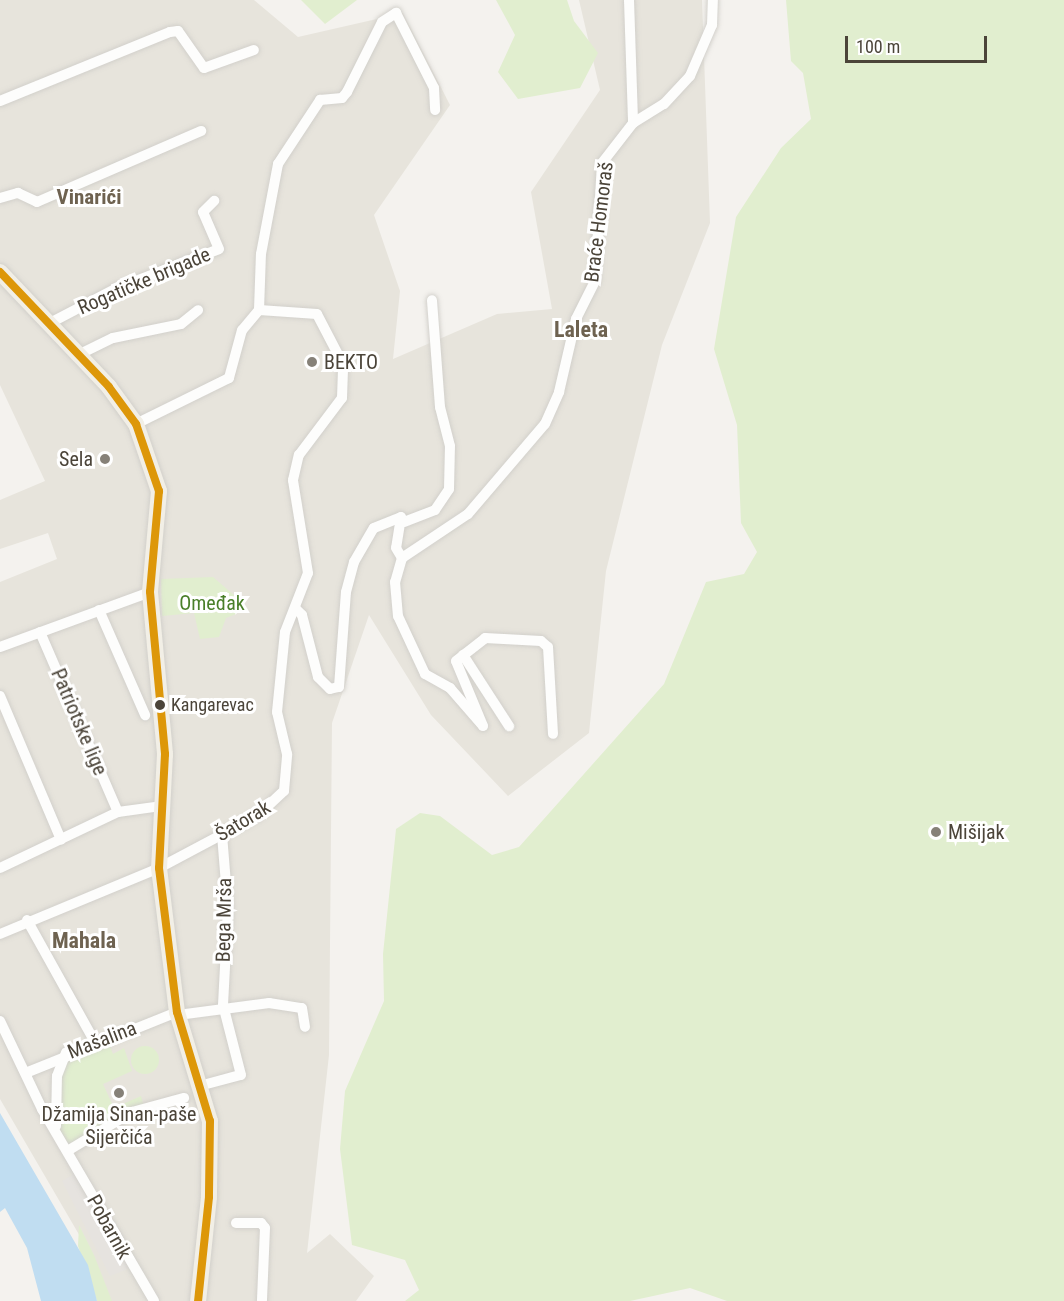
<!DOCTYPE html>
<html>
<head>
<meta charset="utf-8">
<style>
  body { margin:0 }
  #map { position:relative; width:1064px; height:1301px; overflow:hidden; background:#f4f2ee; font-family:"Roboto Condensed",sans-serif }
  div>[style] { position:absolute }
  .residential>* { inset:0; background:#e7e4dc }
  .green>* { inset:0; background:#e1eecf }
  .round { border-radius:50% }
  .parking>* { inset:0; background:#e6e3df }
  .water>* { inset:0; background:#c0ddf1 }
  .roads { filter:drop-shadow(0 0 2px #d2d0cb) drop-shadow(0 0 2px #d2d0cb) }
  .street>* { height:10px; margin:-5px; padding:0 5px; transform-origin:5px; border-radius:5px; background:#fdfdfc }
  .primary>* { height:16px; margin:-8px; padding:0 8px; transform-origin:8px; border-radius:8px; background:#f2efe6 }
  .bus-1>* { height:8px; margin:-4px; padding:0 4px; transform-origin:4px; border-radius:4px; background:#dd9709 }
  .dots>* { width:16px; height:16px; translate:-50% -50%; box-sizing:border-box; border:3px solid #fff; border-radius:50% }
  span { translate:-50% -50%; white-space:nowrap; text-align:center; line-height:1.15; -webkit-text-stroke:6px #fff; paint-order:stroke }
  .bus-label { font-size:18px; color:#4b4439 }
  .left { translate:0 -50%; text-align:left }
  .street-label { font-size:20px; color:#4b4439 }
  .poi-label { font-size:20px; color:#4b4439 }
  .right { translate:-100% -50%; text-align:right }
  .park-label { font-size:20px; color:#4a7f2a }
  .neighbourhood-label { font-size:21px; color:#6e6250; font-weight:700 }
  .quarter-label { font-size:22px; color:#6e6250; font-weight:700 }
  .scale { position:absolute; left:845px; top:36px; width:142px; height:27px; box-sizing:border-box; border:3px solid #4b4439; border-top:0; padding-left:8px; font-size:18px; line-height:21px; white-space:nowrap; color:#4b4439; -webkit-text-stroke:4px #fff; paint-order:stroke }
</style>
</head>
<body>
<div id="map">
  <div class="residential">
    <div style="clip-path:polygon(0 0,254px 0,298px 37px,403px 13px,450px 105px,374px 215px,400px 291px,393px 359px,497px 314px,552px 309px,531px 192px,600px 90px,579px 0,702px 0,710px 223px,662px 345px,606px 571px,589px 733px,508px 796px,431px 715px,369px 615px,332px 723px,329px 1055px,307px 1253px,330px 1234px,374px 1276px,356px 1301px,102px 1301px,88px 1250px,0 1099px,0 582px,57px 559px,48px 533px,0 549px,0 500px,45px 481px,0 385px)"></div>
  </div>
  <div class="green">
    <div style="clip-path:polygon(301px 0,357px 0,325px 24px)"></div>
    <div style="clip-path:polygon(496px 0,567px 0,574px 21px,598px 53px,580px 88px,518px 99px,498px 72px,515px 35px)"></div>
    <div style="clip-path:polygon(786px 0,1064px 0,1064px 1301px,727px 1301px,690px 1288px,630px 1301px,405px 1301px,419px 1290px,405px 1260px,352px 1245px,340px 1149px,345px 1091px,384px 1001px,383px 954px,396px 829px,420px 813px,440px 816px,492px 855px,519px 847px,664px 684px,706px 582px,744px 574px,757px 552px,741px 523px,737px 425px,714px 349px,736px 217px,781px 148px,811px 119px,803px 73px,791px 61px)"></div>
    <div style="clip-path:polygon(213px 577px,242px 602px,236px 614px,226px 618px,219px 637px,200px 639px,194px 613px,162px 616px,161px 579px)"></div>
    <div style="clip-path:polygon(106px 1037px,113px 1054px,124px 1048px,132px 1071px,103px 1084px,114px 1108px,141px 1096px,144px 1107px,68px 1149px,56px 1129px,55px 1107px,66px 1053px)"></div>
    <div class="round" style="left:131px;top:1046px;width:28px;height:28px"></div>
    <div style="clip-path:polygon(79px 1225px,94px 1255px,112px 1301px,97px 1301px,78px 1246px)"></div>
  </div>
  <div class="parking">
    <div style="clip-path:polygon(69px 1143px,135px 1266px,110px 1276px,62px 1181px,72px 1175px,61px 1145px)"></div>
  </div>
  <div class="water">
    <div style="clip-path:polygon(0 1113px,88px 1265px,97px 1301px,41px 1301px,27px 1248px,5px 1208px,0 1212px)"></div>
  </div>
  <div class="roads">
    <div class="street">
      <div style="left:629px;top:0;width:123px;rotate:88.1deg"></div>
      <div style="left:0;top:101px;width:183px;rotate:-22.1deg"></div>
      <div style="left:170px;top:32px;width:8px;rotate:-7deg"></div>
      <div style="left:178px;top:31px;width:45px;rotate:54.9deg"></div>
      <div style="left:204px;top:68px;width:53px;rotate:-19.8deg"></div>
      <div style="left:0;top:198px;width:19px;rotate:-16deg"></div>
      <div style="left:18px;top:193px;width:21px;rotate:25deg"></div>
      <div style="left:37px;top:202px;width:179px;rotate:-23.4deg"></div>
      <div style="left:259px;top:310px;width:56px;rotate:-88deg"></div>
      <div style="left:261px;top:254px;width:92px;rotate:-79.3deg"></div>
      <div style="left:278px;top:164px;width:77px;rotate:-56.7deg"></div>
      <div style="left:320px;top:100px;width:22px;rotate:-5deg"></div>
      <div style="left:342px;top:98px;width:8px;rotate:-50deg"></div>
      <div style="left:347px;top:92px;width:78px;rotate:-63.4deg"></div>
      <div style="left:382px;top:22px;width:17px;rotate:-33deg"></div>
      <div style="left:396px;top:13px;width:84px;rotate:63.1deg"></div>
      <div style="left:434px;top:88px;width:22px;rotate:87deg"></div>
      <div style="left:50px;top:323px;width:73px;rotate:-27.6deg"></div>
      <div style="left:115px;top:289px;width:111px;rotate:-21deg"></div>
      <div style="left:219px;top:249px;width:40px;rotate:-113.4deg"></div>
      <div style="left:203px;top:212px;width:16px;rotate:-45deg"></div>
      <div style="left:82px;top:353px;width:34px;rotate:-26deg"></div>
      <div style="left:113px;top:338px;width:69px;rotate:-11.6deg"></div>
      <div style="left:181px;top:324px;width:22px;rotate:-39deg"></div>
      <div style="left:404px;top:522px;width:33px;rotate:-21deg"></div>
      <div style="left:435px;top:510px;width:25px;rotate:-56deg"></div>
      <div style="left:449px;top:489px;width:43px;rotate:-88.7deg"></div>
      <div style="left:450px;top:446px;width:40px;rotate:-104.4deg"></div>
      <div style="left:440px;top:407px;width:107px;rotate:-94.3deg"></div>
      <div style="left:402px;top:558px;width:25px;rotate:106deg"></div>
      <div style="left:395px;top:582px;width:34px;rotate:85deg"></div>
      <div style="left:398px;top:616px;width:64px;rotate:65deg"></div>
      <div style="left:425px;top:674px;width:29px;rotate:29deg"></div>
      <div style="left:450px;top:688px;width:50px;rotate:49deg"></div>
      <div style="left:483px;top:726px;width:70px;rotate:-112.6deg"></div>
      <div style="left:456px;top:661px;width:37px;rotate:-38deg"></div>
      <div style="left:485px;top:638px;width:56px;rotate:3.1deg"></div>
      <div style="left:541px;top:641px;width:9px;rotate:41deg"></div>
      <div style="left:548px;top:647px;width:87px;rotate:86.7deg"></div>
      <div style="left:295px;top:608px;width:10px;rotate:45deg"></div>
      <div style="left:302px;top:615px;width:64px;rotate:75.5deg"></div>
      <div style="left:318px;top:677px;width:17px;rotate:45deg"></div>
      <div style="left:330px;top:689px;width:9px;rotate:-13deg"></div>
      <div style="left:339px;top:687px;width:95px;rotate:-85.8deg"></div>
      <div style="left:346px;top:592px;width:31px;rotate:-75deg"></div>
      <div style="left:354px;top:562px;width:39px;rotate:-60deg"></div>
      <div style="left:374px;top:528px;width:29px;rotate:-22deg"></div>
      <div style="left:401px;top:517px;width:31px;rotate:99deg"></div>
      <div style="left:396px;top:548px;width:12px;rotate:59deg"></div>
      <div style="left:402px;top:558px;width:79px;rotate:-33.7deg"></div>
      <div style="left:468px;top:514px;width:118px;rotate:-49.5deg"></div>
      <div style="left:545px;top:424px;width:35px;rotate:-66deg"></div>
      <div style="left:559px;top:392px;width:75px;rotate:-76.9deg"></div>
      <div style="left:576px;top:319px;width:42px;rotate:-63.4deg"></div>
      <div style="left:595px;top:281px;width:118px;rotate:-86.6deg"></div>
      <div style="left:602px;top:163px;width:51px;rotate:-52.2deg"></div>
      <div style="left:633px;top:123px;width:36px;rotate:-32deg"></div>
      <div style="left:664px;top:104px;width:38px;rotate:-47deg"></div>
      <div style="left:690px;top:76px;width:56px;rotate:-66.7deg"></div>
      <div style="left:712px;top:25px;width:25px;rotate:-88deg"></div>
      <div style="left:99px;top:610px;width:115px;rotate:66.3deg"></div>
      <div style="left:40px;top:632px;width:196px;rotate:66.6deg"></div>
      <div style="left:0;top:647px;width:160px;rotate:-20.1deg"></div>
      <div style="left:463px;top:655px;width:85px;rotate:57.1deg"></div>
      <div style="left:0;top:696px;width:156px;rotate:67deg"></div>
      <div style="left:0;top:868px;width:131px;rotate:-25.4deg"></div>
      <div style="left:118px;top:812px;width:43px;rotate:-7.9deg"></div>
      <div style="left:27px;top:920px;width:140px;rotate:60.9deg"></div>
      <div style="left:0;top:934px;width:172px;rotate:-22.5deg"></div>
      <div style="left:159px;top:868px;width:111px;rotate:-28deg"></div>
      <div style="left:257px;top:816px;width:37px;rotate:-43deg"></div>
      <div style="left:284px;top:791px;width:37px;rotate:-85deg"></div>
      <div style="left:287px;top:754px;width:43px;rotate:-103.4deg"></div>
      <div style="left:277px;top:712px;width:80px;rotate:-84.3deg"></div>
      <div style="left:285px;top:632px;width:63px;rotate:-68.7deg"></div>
      <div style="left:308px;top:573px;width:94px;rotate:-99.2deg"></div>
      <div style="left:293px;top:480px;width:26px;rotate:-77deg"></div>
      <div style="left:299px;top:455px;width:71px;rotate:-53deg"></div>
      <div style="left:342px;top:398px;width:34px;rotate:-88deg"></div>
      <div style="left:343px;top:364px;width:56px;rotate:-117.5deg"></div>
      <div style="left:317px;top:314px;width:58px;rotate:-176.1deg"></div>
      <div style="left:259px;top:310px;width:26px;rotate:130deg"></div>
      <div style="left:242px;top:330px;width:50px;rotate:105.2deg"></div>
      <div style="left:229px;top:378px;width:104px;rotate:153.7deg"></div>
      <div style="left:178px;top:1015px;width:92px;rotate:-7.5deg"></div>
      <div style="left:269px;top:1003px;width:33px;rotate:9deg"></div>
      <div style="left:302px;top:1008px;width:19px;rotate:81deg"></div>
      <div style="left:0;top:1021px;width:98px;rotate:64.5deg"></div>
      <div style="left:42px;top:1109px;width:222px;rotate:59.7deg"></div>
      <div style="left:28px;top:1072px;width:161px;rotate:-21.9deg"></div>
      <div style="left:203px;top:1085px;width:39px;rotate:-15deg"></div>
      <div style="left:241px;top:1075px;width:72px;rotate:-104.4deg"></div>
      <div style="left:223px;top:1005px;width:96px;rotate:-87deg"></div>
      <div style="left:228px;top:909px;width:74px;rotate:-94.6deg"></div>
      <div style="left:56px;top:1126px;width:50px;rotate:-88.9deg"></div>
      <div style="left:57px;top:1076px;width:25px;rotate:-69deg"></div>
      <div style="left:69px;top:1150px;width:74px;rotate:-31.1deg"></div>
      <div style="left:132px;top:1112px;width:54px;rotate:-15.1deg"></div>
      <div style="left:236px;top:1223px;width:25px"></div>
      <div style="left:261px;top:1223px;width:6px;rotate:51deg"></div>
      <div style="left:265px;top:1228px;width:73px;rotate:92.4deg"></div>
    </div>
    <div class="primary">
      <div style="left:0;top:272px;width:158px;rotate:46.5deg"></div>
      <div style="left:109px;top:387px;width:46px;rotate:53.9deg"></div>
      <div style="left:136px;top:424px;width:71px;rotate:71.1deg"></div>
      <div style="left:159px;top:491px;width:101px;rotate:95.1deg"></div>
      <div style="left:150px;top:592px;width:163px;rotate:84.7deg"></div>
      <div style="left:165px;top:754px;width:114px;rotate:93deg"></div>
      <div style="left:159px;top:868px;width:145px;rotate:82.9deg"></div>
      <div style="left:177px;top:1012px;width:114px;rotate:73.2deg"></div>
      <div style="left:210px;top:1121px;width:76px;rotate:90.8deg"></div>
      <div style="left:209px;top:1197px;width:105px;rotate:96deg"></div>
    </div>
  </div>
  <div class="bus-1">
    <div style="left:0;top:272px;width:158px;rotate:46.5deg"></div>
    <div style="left:109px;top:387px;width:46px;rotate:53.9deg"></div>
    <div style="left:136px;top:424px;width:71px;rotate:71.1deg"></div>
    <div style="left:159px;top:491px;width:101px;rotate:95.1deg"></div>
    <div style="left:150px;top:592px;width:163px;rotate:84.7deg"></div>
    <div style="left:165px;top:754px;width:114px;rotate:93deg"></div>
    <div style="left:159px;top:868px;width:145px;rotate:82.9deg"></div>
    <div style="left:177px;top:1012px;width:114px;rotate:73.2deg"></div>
    <div style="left:210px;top:1121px;width:76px;rotate:90.8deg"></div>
    <div style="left:209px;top:1197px;width:105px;rotate:96deg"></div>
  </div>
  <div class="dots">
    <div style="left:312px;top:362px;background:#868178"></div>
    <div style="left:105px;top:459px;background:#868178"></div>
    <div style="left:160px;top:705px;background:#4b4439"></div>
    <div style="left:936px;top:832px;background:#868178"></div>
    <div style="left:119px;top:1093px;background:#868178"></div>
  </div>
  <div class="bus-label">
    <span class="left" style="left:171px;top:705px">Kangarevac</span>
  </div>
  <div class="street-label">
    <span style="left:599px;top:222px;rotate:-83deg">Braće Homoraš</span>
    <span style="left:144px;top:281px;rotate:-23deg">Rogatičke brigade</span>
    <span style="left:79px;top:722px;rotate:67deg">Patriotske lige</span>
    <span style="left:243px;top:821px;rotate:-31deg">Šatorak</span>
    <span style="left:224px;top:920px;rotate:-89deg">Bega Mrša</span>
    <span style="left:102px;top:1040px;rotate:-21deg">Mašalina</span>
    <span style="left:109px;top:1227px;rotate:61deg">Pobarnik</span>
  </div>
  <div class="poi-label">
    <span class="left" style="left:324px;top:362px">BEKTO</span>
    <span class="right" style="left:93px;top:459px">Sela</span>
    <span class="left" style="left:948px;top:832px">Mišijak</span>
    <span style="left:119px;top:1126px">Džamija Sinan-paše<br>Sijerčića</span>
  </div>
  <div class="park-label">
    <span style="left:212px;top:603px">Omeđak</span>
  </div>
  <div class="neighbourhood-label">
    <span style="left:89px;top:197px">Vinarići</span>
  </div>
  <div class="quarter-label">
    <span style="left:581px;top:330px">Laleta</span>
    <span style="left:84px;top:941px">Mahala</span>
  </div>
  <div class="scale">100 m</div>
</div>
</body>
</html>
